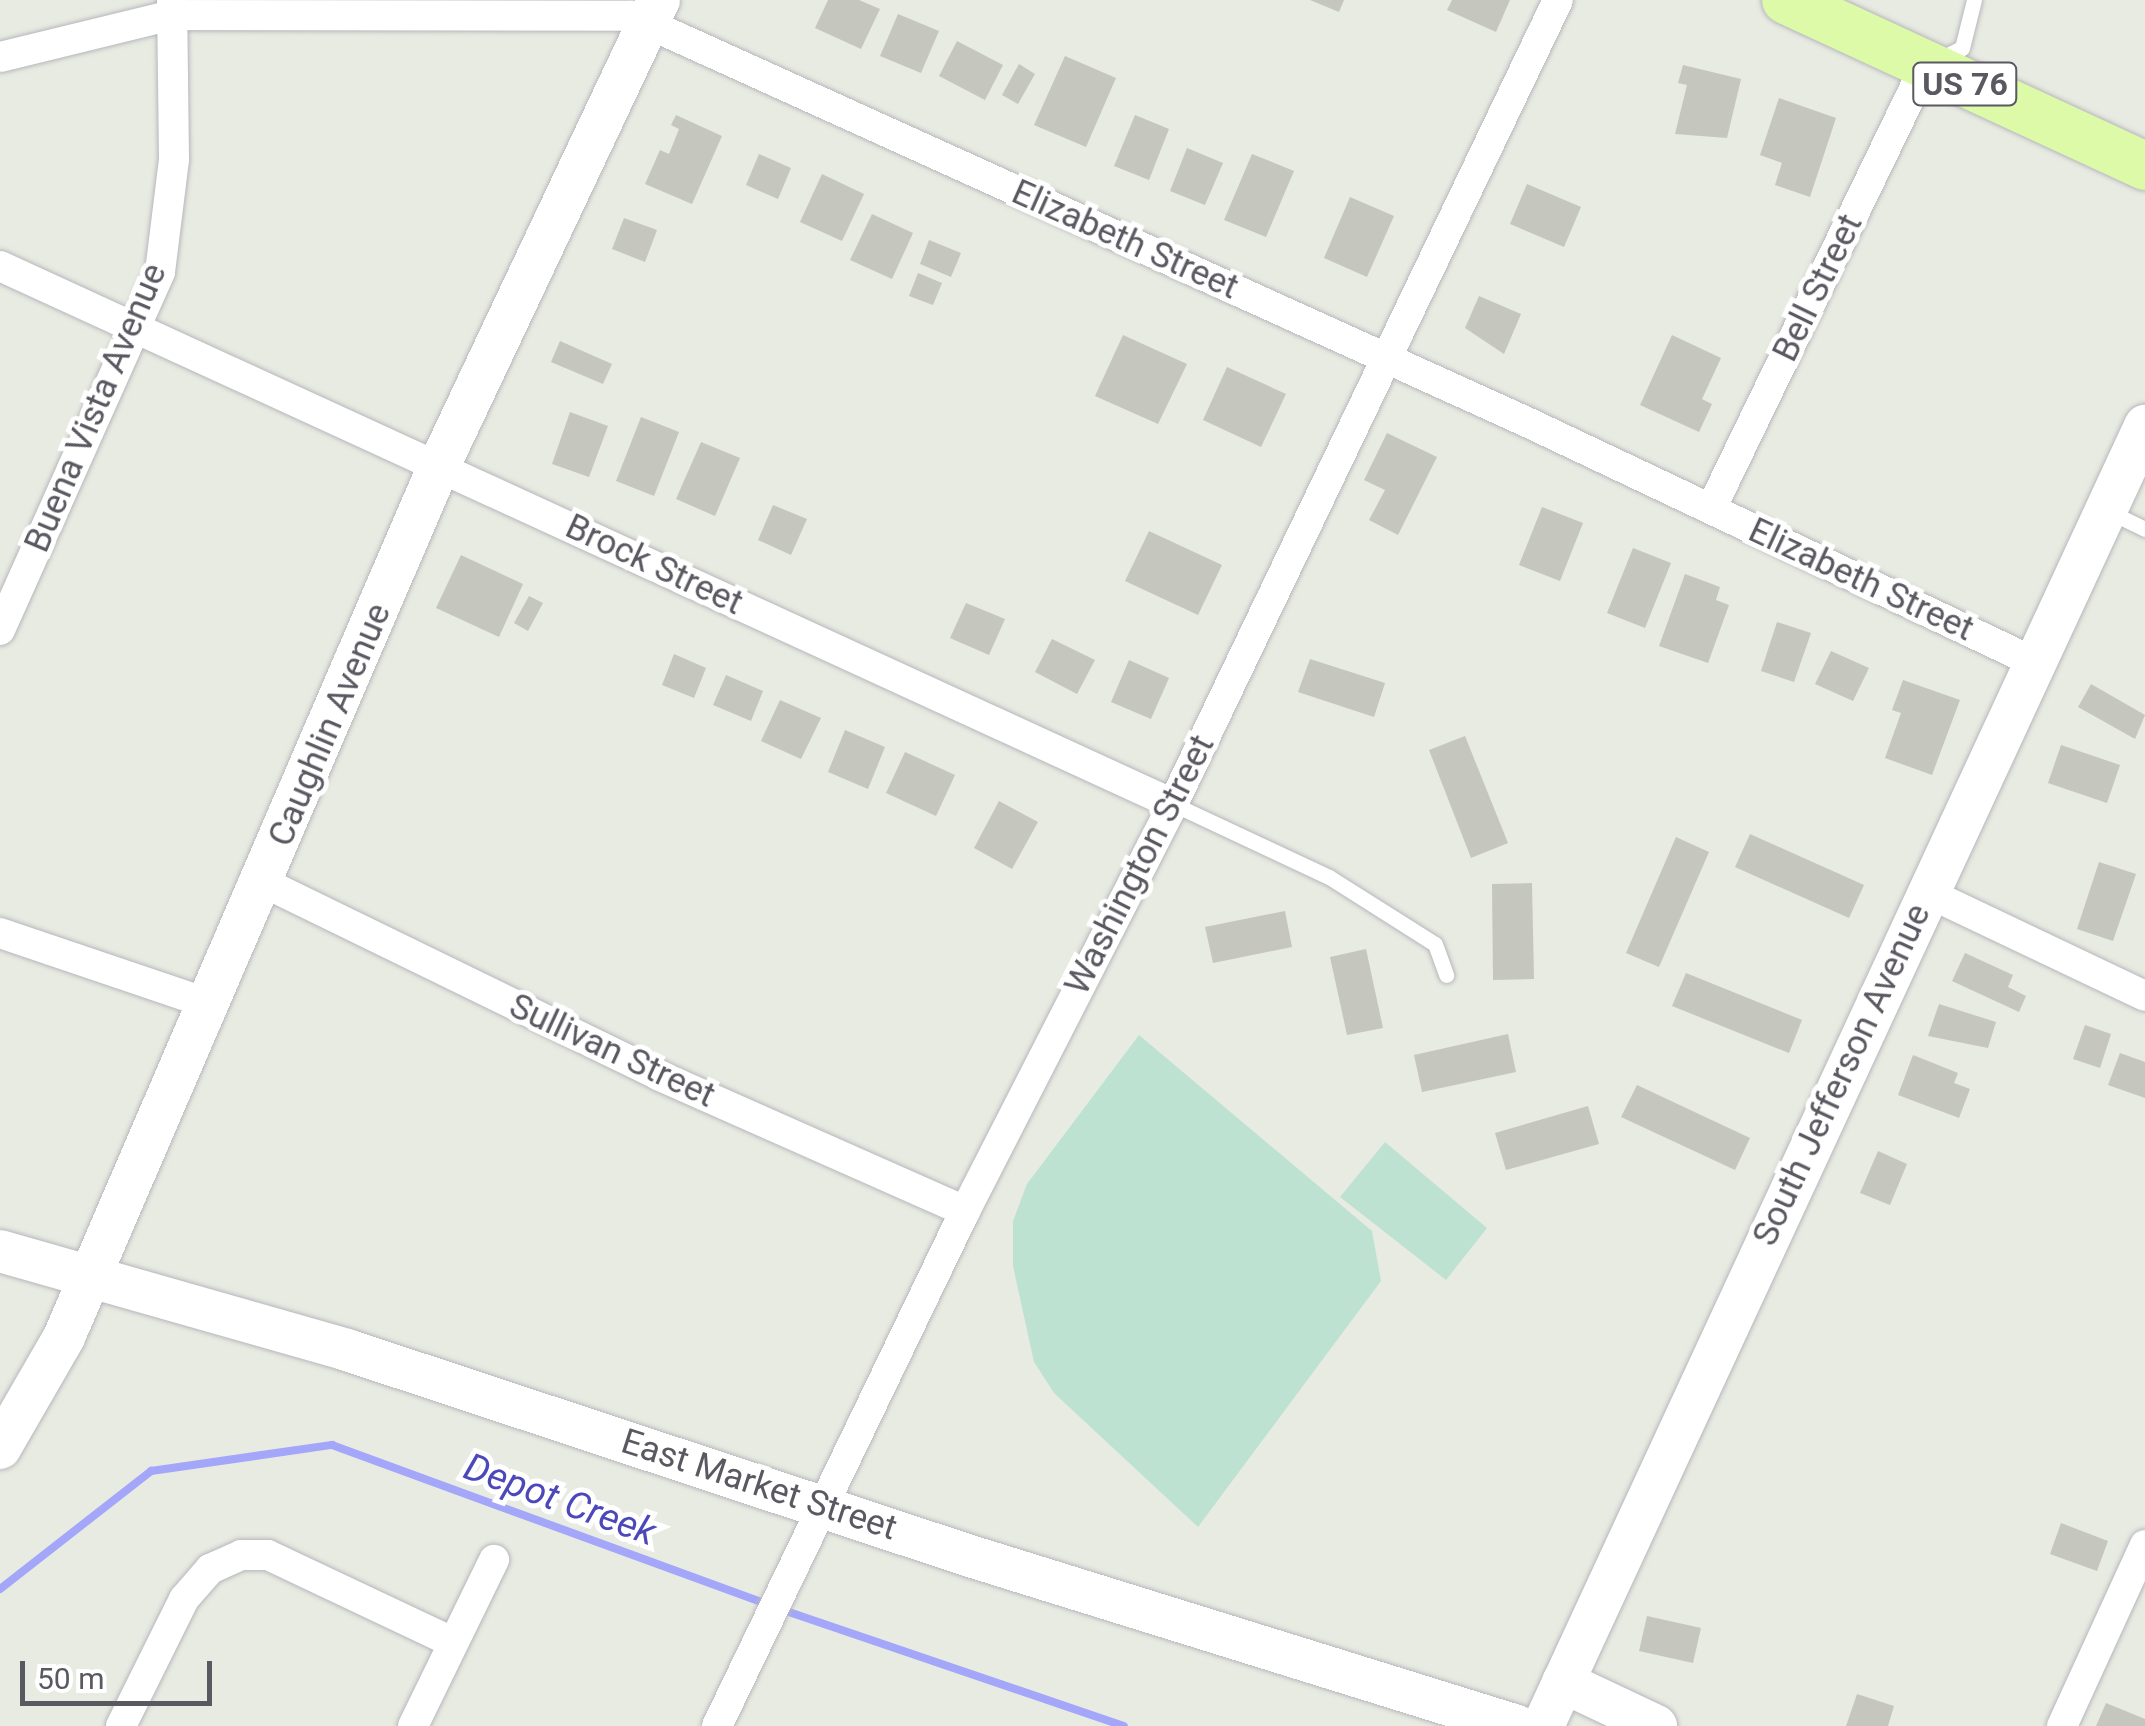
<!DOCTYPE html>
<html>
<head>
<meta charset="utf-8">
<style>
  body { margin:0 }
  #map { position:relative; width:2145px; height:1726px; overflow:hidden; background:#e8ebe1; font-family:Roboto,sans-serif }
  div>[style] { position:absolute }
  .green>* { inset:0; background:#bee2d1 }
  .stream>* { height:8px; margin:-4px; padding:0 4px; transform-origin:4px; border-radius:4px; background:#a3a6f9 }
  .building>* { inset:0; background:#c5c6bd }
  .roads { filter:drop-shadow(0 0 2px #b7b6bd) drop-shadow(0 0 2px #b7b6bd) }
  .lane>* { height:15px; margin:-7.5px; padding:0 7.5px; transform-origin:7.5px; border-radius:7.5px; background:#fff }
  .street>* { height:30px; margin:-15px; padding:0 15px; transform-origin:15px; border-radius:15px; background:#fff }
  .secondary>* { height:42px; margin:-21px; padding:0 21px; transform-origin:21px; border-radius:21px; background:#fff }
  .primary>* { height:48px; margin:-24px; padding:0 24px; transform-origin:24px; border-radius:24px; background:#dcfaa8 }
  span { translate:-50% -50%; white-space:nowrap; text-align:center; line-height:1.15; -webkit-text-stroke:10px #fff; paint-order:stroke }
  .shield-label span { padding:2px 8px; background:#fff; border:2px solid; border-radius:8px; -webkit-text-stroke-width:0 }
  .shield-label { font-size:32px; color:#5a5961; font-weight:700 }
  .street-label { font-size:35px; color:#5a5961 }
  .water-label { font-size:38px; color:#4c48ba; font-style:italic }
  .scale { position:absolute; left:20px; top:1661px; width:192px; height:45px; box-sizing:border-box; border:5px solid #5a5961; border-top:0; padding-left:12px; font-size:30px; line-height:35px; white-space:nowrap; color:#5a5961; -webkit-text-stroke:8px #fff; paint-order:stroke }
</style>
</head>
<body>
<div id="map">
  <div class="green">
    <div style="clip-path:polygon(1139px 1035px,1372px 1231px,1381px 1281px,1198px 1527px,1054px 1393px,1034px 1362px,1013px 1266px,1013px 1221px,1027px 1184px)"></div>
    <div style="clip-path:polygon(1385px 1142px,1487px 1228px,1446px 1280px,1340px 1197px)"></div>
  </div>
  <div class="stream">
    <div style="left:0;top:1589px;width:192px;rotate:-38deg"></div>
    <div style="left:151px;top:1471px;width:183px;rotate:-8.2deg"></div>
    <div style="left:332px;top:1445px;width:466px;rotate:20.1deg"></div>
    <div style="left:783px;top:1610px;width:360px;rotate:18.8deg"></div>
  </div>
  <div class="building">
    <div style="clip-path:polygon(828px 0,859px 0,880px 9px,861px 49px,815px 28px)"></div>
    <div style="clip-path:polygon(1310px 0,1344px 0,1339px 12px)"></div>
    <div style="clip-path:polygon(1452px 0,1510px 0,1496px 32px,1447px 10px)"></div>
    <div style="clip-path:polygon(898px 14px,939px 31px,921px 73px,880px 56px)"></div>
    <div style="clip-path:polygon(957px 41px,1003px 65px,985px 100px,939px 76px)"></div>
    <div style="clip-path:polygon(1065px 56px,1116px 78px,1086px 147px,1034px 125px)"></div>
    <div style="clip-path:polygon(1019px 64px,1035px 74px,1018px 104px,1002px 95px)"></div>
    <div style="clip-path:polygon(1683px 65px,1741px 79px,1727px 138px,1675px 134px,1687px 85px,1678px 83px)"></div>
    <div style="clip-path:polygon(1779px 98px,1836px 118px,1810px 197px,1775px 185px,1782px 163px,1760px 155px)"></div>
    <div style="clip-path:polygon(676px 115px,722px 136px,692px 204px,645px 184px,660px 150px,669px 154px,679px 129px,671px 125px)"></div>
    <div style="clip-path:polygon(1135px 115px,1169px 129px,1149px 180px,1114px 166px)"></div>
    <div style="clip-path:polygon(1187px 148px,1223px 163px,1205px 205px,1170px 191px)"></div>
    <div style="clip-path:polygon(759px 154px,791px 168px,778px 199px,746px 185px)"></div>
    <div style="clip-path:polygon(1252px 154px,1294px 171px,1266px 237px,1224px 220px)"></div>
    <div style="clip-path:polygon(822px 174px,864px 194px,842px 241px,800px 222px)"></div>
    <div style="clip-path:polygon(1527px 184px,1581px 207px,1564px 247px,1510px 224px)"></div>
    <div style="clip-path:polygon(1350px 197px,1394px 216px,1367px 277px,1324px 258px)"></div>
    <div style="clip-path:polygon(872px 214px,913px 233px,892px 279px,850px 260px)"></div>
    <div style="clip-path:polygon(624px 218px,657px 230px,645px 262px,612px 249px)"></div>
    <div style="clip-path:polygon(929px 240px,961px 253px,951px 277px,920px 264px)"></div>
    <div style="clip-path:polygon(918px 273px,942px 283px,933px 305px,909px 296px)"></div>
    <div style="clip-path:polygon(1479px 296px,1521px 314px,1504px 354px,1465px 328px)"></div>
    <div style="clip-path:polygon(1123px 335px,1187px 364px,1158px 424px,1095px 396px)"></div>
    <div style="clip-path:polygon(1672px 335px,1721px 358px,1702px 399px,1712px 404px,1699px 432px,1640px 405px)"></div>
    <div style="clip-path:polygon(560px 341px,612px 364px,603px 384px,551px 362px)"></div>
    <div style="clip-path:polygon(1227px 367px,1286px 394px,1261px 447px,1203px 420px)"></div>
    <div style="clip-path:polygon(570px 412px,608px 426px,589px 477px,552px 464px)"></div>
    <div style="clip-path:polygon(641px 417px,679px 432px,654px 496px,616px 481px)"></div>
    <div style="clip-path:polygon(1387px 433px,1437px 457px,1398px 535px,1369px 520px,1385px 490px,1364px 480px)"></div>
    <div style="clip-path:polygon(701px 442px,740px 458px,715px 516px,676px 499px)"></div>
    <div style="clip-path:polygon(773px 505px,807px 519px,791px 555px,758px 540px)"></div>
    <div style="clip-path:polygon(1542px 507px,1583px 523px,1560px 581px,1519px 565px)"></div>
    <div style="clip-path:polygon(1149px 531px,1222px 565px,1198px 615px,1125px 581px)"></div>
    <div style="clip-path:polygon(1633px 548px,1671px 563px,1645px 628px,1607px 613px)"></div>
    <div style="clip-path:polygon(461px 555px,523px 584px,499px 637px,436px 608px)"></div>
    <div style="clip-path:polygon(1685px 574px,1720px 587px,1716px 600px,1729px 605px,1708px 663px,1659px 646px)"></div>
    <div style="clip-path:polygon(529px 596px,543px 603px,528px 631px,514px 623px)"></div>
    <div style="clip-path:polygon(966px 603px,1005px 619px,989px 655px,950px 638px)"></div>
    <div style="clip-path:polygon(1777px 622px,1811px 633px,1794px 682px,1761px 671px)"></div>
    <div style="clip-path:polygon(1052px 639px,1095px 660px,1077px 694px,1035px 672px)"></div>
    <div style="clip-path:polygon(1831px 651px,1869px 668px,1853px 701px,1815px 684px)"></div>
    <div style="clip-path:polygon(674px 654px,706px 668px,694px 698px,662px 685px)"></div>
    <div style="clip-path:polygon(1310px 659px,1385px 683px,1374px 717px,1298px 692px)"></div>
    <div style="clip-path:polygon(1129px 660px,1169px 678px,1151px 719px,1111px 702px)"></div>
    <div style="clip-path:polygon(726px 675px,763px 691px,751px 721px,713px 705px)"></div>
    <div style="clip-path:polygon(1903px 680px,1960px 700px,1932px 775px,1885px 758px,1901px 713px,1892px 710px)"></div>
    <div style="clip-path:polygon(2091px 684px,2145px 715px,2135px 739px,2078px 707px)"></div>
    <div style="clip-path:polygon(780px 700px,821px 718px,801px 759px,761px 741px)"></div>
    <div style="clip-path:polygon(845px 730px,885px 747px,868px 789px,828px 772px)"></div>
    <div style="clip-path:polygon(1465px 736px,1508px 843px,1471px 858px,1429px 750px)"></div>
    <div style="clip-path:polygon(2061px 745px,2120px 765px,2107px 803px,2048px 783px)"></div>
    <div style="clip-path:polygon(905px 752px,955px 775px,936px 816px,886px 793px)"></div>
    <div style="clip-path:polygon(999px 801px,1038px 822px,1012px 869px,974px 848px)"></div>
    <div style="clip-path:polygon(1750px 834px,1864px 885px,1849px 918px,1735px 867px)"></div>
    <div style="clip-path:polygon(1676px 837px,1709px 852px,1659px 967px,1626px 953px)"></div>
    <div style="clip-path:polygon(2099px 862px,2136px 874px,2113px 941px,2077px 929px)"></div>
    <div style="clip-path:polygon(1532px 883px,1534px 979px,1493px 980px,1492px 884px)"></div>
    <div style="clip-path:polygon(1285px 911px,1292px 947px,1213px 963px,1205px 927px)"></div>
    <div style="clip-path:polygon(1366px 949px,1383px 1028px,1347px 1035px,1330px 957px)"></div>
    <div style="clip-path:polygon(1965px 953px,2013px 975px,2008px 987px,2026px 996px,2019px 1012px,1952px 981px)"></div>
    <div style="clip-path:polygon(1686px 973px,1802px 1020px,1789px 1053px,1672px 1006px)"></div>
    <div style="clip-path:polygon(1939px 1004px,1996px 1022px,1988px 1048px,1928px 1036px)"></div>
    <div style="clip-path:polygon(2085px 1025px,2111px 1034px,2100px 1068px,2073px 1059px)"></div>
    <div style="clip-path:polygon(1508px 1034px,1516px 1072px,1422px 1092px,1414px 1055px)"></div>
    <div style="clip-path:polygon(2120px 1053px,2145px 1062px,2145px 1098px,2108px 1085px)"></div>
    <div style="clip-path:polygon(1913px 1055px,1958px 1073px,1954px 1083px,1970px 1089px,1959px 1118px,1898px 1095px)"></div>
    <div style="clip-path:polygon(1637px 1085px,1750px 1138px,1735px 1170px,1621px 1117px)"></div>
    <div style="clip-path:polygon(1588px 1106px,1599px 1144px,1506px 1170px,1495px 1133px)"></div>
    <div style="clip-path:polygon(1878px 1151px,1907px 1164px,1890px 1205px,1860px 1193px)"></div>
    <div style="clip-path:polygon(2061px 1523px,2108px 1541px,2097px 1571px,2050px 1554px)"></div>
    <div style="clip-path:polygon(1647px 1616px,1701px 1628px,1693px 1663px,1639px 1651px)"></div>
    <div style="clip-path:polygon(1857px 1694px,1894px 1706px,1888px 1726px,1846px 1726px)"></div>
    <div style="clip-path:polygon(2106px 1703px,2145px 1719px,2145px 1726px,2096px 1726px)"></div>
  </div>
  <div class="roads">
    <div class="lane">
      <div style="left:1938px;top:60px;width:27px;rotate:-27deg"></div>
      <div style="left:1962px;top:48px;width:49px;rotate:-76deg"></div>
      <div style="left:2108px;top:511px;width:41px;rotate:25.9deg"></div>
      <div style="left:1173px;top:804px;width:172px;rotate:25.1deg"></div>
      <div style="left:1329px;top:877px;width:125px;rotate:32.3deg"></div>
      <div style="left:1435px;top:944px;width:33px;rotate:70deg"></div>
    </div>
    <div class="street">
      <div style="left:0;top:57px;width:177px;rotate:-13.7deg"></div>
      <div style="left:172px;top:15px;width:459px;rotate:0.1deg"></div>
      <div style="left:631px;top:16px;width:986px;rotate:24.38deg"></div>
      <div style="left:1529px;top:423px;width:559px;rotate:25.33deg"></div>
      <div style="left:0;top:266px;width:1290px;rotate:24.64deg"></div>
      <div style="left:1711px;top:509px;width:491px;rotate:-64.2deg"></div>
      <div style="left:0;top:630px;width:392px;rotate:-65.9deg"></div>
      <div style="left:160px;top:272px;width:113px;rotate:-82.9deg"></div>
      <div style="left:174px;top:160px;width:160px;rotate:-90.7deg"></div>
      <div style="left:263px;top:882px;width:440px;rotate:26deg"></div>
      <div style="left:658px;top:1075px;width:336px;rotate:23.9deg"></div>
      <div style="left:1926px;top:892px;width:242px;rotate:25.4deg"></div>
      <div style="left:0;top:933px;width:222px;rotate:18.7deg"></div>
      <div style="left:121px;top:1726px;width:142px;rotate:-63.6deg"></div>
      <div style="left:184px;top:1599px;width:40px;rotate:-49deg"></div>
      <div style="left:210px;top:1569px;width:34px;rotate:-24deg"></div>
      <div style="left:241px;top:1555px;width:27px"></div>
      <div style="left:268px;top:1555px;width:201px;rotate:25.3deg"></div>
      <div style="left:413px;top:1726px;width:185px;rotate:-64deg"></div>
      <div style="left:717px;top:1726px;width:572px;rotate:-64.29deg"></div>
      <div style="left:965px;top:1211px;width:457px;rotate:-62.9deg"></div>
      <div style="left:1173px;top:804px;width:891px;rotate:-64.41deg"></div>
      <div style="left:2062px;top:1726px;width:199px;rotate:-65.4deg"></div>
    </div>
    <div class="secondary">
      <div style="left:0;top:1251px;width:361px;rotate:15.9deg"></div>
      <div style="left:347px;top:1350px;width:656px;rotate:18.3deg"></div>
      <div style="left:970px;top:1556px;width:573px;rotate:17.26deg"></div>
      <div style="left:0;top:1448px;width:128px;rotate:-60deg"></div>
      <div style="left:64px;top:1337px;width:948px;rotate:-66.71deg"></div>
      <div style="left:439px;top:466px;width:515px;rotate:-64.73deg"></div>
      <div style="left:1563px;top:1682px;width:103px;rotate:25.3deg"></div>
      <div style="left:1543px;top:1726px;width:1433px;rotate:-65.15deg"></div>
    </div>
    <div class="primary">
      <div style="left:1786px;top:0;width:396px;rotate:24.8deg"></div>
    </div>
  </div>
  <div class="shield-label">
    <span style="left:1965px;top:84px">US 76</span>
  </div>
  <div class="street-label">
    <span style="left:1125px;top:240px;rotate:24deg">Elizabeth Street</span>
    <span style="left:1818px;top:288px;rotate:-64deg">Bell Street</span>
    <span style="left:96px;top:408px;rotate:-67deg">Buena Vista Avenue</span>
    <span style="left:654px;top:565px;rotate:25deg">Brock Street</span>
    <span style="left:1861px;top:580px;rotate:25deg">Elizabeth Street</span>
    <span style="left:330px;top:725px;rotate:-67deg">Caughlin Avenue</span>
    <span style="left:1140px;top:865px;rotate:-63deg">Washington Street</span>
    <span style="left:612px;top:1051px;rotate:25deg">Sullivan Street</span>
    <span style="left:1842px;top:1075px;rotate:-65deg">South Jefferson Avenue</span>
    <span style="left:759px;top:1485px;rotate:18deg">East Market Street</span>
  </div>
  <div class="water-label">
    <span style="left:560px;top:1500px;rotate:20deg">Depot Creek</span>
  </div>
  <div class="scale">50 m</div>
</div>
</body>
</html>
